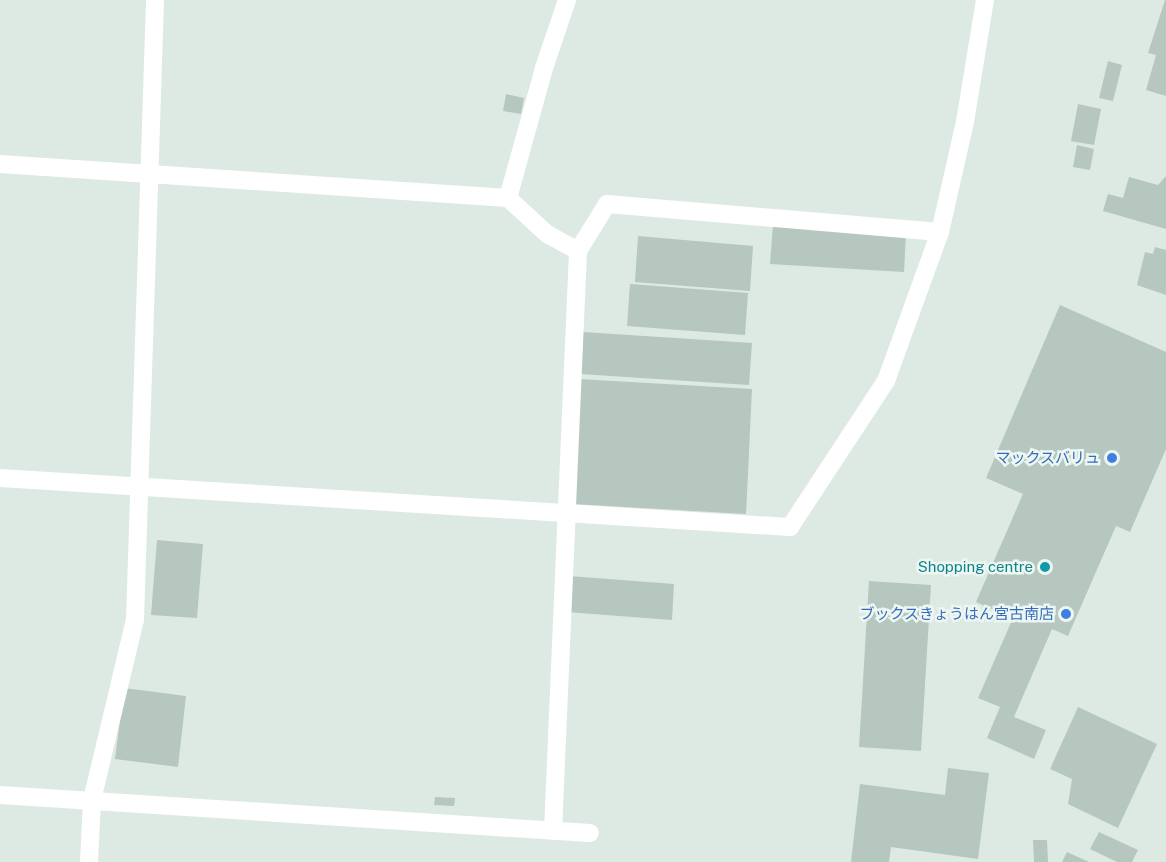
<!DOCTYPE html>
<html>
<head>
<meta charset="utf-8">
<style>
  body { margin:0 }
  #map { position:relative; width:1166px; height:862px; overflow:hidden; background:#ddeae3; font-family:"Public Sans","Noto Sans JP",sans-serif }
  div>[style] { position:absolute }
  .building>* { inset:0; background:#b5c7bf }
  .minor>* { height:18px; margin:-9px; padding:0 9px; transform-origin:9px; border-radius:9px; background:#fff }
  .dots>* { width:16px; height:16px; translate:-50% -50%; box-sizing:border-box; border:3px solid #edf6f1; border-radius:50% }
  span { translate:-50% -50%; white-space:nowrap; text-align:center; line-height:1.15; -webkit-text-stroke:5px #edf6f1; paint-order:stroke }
  .shop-label { font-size:15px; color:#366cbe }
  .right { translate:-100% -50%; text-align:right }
  .culture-label { font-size:15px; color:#0d838f }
</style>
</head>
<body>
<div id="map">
  <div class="building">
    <div style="clip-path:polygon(1165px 0,1166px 0,1166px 96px,1146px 90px,1156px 55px,1148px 53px)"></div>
    <div style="clip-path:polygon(1108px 61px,1122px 65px,1113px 101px,1099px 98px)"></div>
    <div style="clip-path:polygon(506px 94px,524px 98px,521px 114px,503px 111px)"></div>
    <div style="clip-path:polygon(1078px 104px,1101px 109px,1094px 145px,1071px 141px)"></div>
    <div style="clip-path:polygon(1077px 145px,1094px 149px,1090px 170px,1073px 167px)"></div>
    <div style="clip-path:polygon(1166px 176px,1166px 229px,1103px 211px,1108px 194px,1123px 198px,1129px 177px,1158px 185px)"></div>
    <div style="clip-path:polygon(773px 225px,906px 233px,904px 272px,770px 264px)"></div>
    <div style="clip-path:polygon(638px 236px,753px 246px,750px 291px,635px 282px)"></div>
    <div style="clip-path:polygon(1155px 247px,1166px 250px,1166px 295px,1137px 285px,1145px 252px,1153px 254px)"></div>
    <div style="clip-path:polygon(630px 284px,748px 293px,745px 335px,627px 326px)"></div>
    <div style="clip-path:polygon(1060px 305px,1166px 352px,1166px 449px,1130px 532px,1116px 526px,1068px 636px,1052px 629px,1014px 717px,1046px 730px,1034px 759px,987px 738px,1000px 707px,978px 698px,1013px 618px,976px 602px,1023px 494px,986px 478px)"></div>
    <div style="clip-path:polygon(583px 332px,752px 343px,749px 385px,580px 374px)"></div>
    <div style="clip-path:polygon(579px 379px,752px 389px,746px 514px,573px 504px)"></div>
    <div style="clip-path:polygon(157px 540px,203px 544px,197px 618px,151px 615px)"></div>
    <div style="clip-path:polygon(569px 576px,674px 584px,672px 620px,567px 612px)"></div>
    <div style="clip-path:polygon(869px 581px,931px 585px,921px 751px,859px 747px)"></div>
    <div style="clip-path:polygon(124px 688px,186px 696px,178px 767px,115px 759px)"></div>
    <div style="clip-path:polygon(1078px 707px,1157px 744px,1118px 828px,1068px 804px,1072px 779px,1050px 769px)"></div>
    <div style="clip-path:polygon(948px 768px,989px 773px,978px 859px,891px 847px,889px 862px,851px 862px,860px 784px,945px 795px)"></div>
    <div style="clip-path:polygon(435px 797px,455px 798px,454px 806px,434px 805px)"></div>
    <div style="clip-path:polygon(1099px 832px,1138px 850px,1132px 862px,1117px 862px,1090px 849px)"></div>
    <div style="clip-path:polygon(1033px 840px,1047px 840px,1048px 862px,1034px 862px)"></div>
    <div style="clip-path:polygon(1067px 852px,1089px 862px,1062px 862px)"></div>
  </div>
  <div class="minor">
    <div style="left:0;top:164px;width:509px;rotate:3.83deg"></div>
    <div style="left:578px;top:251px;width:55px;rotate:-58.3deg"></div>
    <div style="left:607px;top:204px;width:334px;rotate:4.8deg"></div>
    <div style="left:0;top:478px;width:792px;rotate:3.55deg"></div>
    <div style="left:790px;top:527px;width:175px;rotate:-56.7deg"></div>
    <div style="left:886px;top:381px;width:158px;rotate:-70.1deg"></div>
    <div style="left:940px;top:232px;width:113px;rotate:-77.2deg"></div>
    <div style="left:965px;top:122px;width:124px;rotate:-80.7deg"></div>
    <div style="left:0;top:795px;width:591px;rotate:3.69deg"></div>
    <div style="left:553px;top:831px;width:581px;rotate:-87.53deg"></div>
    <div style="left:578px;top:251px;width:35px;rotate:-151deg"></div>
    <div style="left:547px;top:234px;width:53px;rotate:-137.3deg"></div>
    <div style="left:508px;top:198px;width:135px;rotate:-74.5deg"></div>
    <div style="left:544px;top:68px;width:72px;rotate:-71.3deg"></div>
    <div style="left:89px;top:862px;width:62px;rotate:-87.2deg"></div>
    <div style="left:92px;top:800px;width:185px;rotate:-76.6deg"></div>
    <div style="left:135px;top:620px;width:620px;rotate:-88.15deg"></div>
  </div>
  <div class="dots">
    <div style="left:1112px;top:458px;background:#3f7fe0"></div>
    <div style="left:1045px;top:567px;background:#0f9aa8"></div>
    <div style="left:1066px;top:614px;background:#3f7fe0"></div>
  </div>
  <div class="shop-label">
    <span class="right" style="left:1100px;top:458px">マックスバリュ</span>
    <span class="right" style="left:1054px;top:614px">ブックスきょうはん宮古南店</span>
  </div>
  <div class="culture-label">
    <span class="right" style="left:1033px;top:567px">Shopping centre</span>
  </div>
</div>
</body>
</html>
